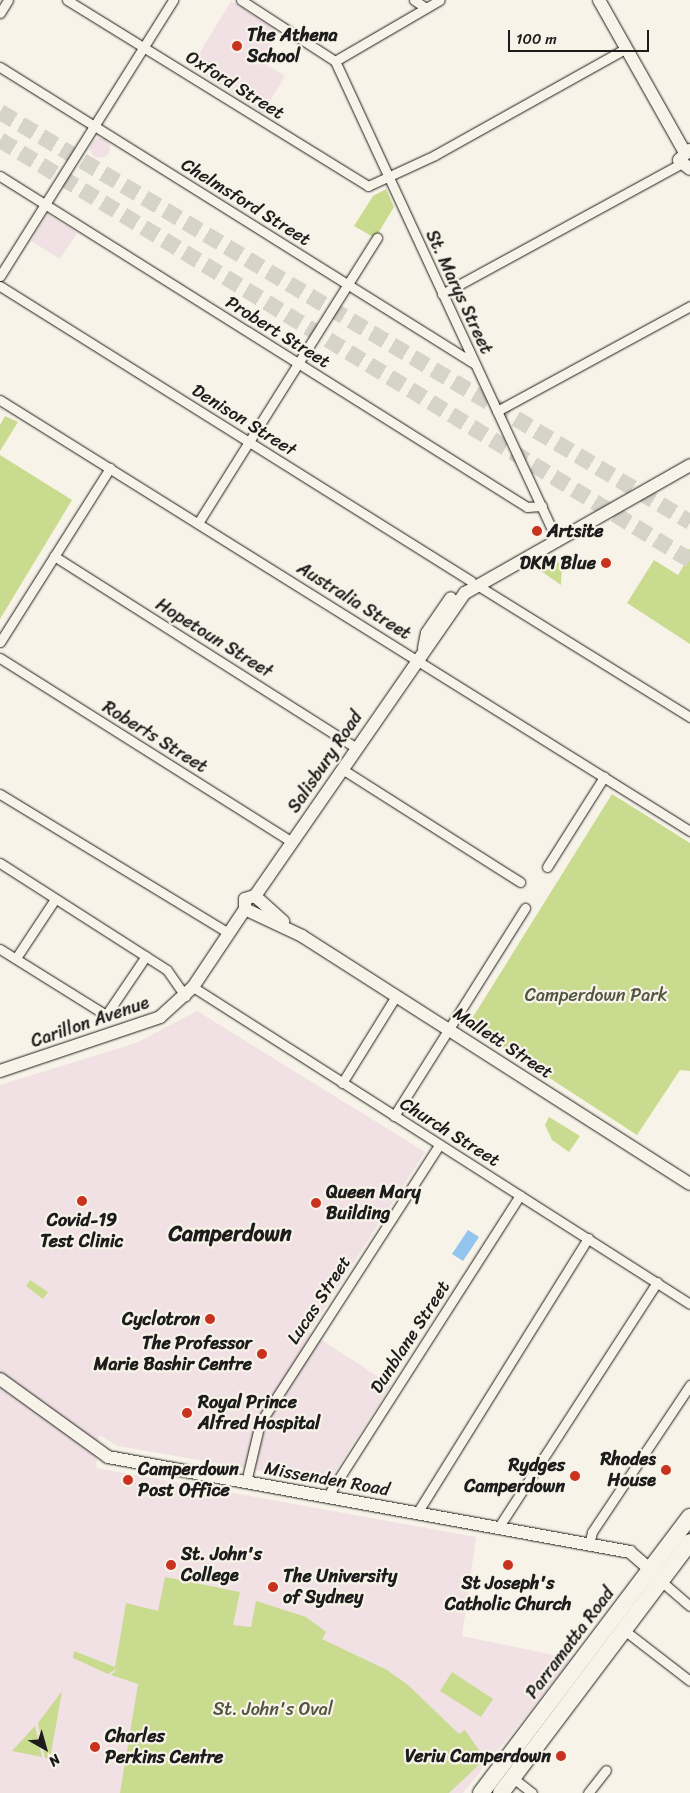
<!DOCTYPE html>
<html>
<head>
<meta charset="utf-8">
<style>
  body { margin:0 }
  #map { position:relative; width:690px; height:1793px; overflow:hidden; background:#f7f3e8; font-family:Sriracha,sans-serif }
  div>[style] { position:absolute }
  .built>* { inset:0; background:#f1e0e4 }
  .round { border-radius:50% }
  .green>* { inset:0; background:#c9db8f }
  .water>* { inset:0; background:#92c4ee }
  .highway-tunnel>* { height:16px; margin-top:-8px; transform-origin:0; background:repeating-linear-gradient(90deg,#d6d3c9 0 16px,transparent 0 24px) }
  .roads { filter:drop-shadow(0 0 1px #1c1c1c) drop-shadow(0 0 1px #1c1c1c) }
  .street>* { height:9px; margin:-4.5px; padding:0 4.5px; transform-origin:4.5px; border-radius:4.5px; background:#f7f3e8 }
  .secondary>* { height:12px; margin:-6px; padding:0 6px; transform-origin:6px; border-radius:6px; background:#f7f3e8 }
  .highway>* { height:16px; margin:-8px; padding:0 8px; transform-origin:8px; border-radius:8px; background:#f7f3e8 }
  .dots>* { width:14px; height:14px; translate:-50% -50%; box-sizing:border-box; border:2px solid #f7f3e8; border-radius:50% }
  span { translate:-50% -50%; white-space:nowrap; text-align:center; line-height:1.15; -webkit-text-stroke:4.5px #f7f3e8; paint-order:stroke }
  .poi-label { font-size:18px; color:#1c1c1c; font-weight:700 }
  .left { translate:0 -50%; text-align:left }
  .right { translate:-100% -50%; text-align:right }
  .street-label { font-size:18px; color:#1c1c1c }
  .park-label { font-size:18px; color:#50553e }
  .district-label { font-size:22px; color:#1c1c1c; font-weight:700 }
  .north { position:absolute; left:20px; top:1723px; width:50px; height:50px; -webkit-text-stroke:4px #f7f3e8; paint-order:stroke; rotate:142deg; font-size:14px; font-weight:700; line-height:20px; text-align:center; color:#1c1c1c }
  .north::after { content:''; display:block; margin:auto; width:18px; height:22px; background:#1c1c1c; clip-path:polygon(50% 0,100% 100%,50% 72%,0 100%) }
  .scale { position:absolute; left:508px; top:30px; width:141px; height:22px; box-sizing:border-box; border:2px solid #1c1c1c; border-top:0; padding-left:6px; font-size:15px; line-height:18px; white-space:nowrap; color:#1c1c1c; -webkit-text-stroke:4px #f7f3e8; paint-order:stroke }
</style>
</head>
<body>
<div id="map">
  <div class="built">
    <div style="clip-path:polygon(231px 1px,279px 32px,261px 61px,285px 76px,263px 113px,191px 67px)"></div>
    <div class="round" style="left:90px;top:138px;width:20px;height:20px"></div>
    <div style="clip-path:polygon(47px 214px,77px 233px,60px 259px,31px 241px)"></div>
    <div style="clip-path:polygon(197px 1011px,425px 1152px,309px 1332px,391px 1385px,330px 1479px,327px 1497px,324px 1482px,118px 1446px,99px 1435px,96px 1468px,476px 1537px,462px 1636px,572px 1659px,463px 1793px,0 1793px,0 1085px,136px 1043px)"></div>
  </div>
  <div class="green">
    <div style="clip-path:polygon(386px 189px,394px 207px,375px 238px,354px 226px,373px 196px)"></div>
    <div style="clip-path:polygon(5px 416px,18px 422px,0 451px,0 425px)"></div>
    <div style="clip-path:polygon(0 455px,72px 500px,0 619px)"></div>
    <div style="clip-path:polygon(690px 549px,690px 644px,627px 603px,654px 560px,678px 575px,684px 565px,673px 559px)"></div>
    <div style="clip-path:polygon(554px 557px,562px 567px,561px 585px,535px 567px)"></div>
    <div style="clip-path:polygon(612px 794px,690px 843px,690px 1071px,680px 1070px,637px 1135px,468px 1025px)"></div>
    <div style="clip-path:polygon(549px 1117px,580px 1136px,569px 1152px,552px 1140px,545px 1125px)"></div>
    <div style="clip-path:polygon(30px 1280px,48px 1292px,43px 1299px,26px 1286px)"></div>
    <div style="clip-path:polygon(165px 1577px,240px 1592px,233px 1625px,251px 1627px,256px 1601px,306px 1617px,326px 1632px,322px 1639px,387px 1670px,408px 1685px,459px 1734px,465px 1730px,485px 1759px,449px 1793px,120px 1793px,138px 1684px,111px 1675px,118px 1668px,108px 1674px,73px 1658px,74px 1651px,115px 1667px,126px 1603px,158px 1611px)"></div>
    <div style="clip-path:polygon(452px 1672px,493px 1699px,481px 1717px,440px 1691px)"></div>
    <div style="clip-path:polygon(62px 1691px,50px 1759px,45px 1758px,38px 1723px)"></div>
    <div style="clip-path:polygon(35px 1726px,42px 1757px,12px 1751px)"></div>
  </div>
  <div class="water">
    <div style="clip-path:polygon(468px 1230px,479px 1237px,463px 1261px,452px 1254px)"></div>
  </div>
  <div class="highway-tunnel">
    <div style="left:0;top:112px;width:803px;rotate:30.72deg"></div>
    <div style="left:0;top:140px;width:808px;rotate:31.33deg"></div>
  </div>
  <div class="roads">
    <div class="street">
      <div style="left:67px;top:0;width:354px;rotate:31.7deg"></div>
      <div style="left:368px;top:186px;width:74px;rotate:-24.8deg"></div>
      <div style="left:435px;top:155px;width:218px;rotate:-29.2deg"></div>
      <div style="left:241px;top:0;width:112px;rotate:33deg"></div>
      <div style="left:414px;top:0;width:14px;rotate:34deg"></div>
      <div style="left:0;top:13px;width:15px;rotate:-58deg"></div>
      <div style="left:335px;top:61px;width:523px;rotate:65.15deg"></div>
      <div style="left:335px;top:61px;width:121px;rotate:-30.2deg"></div>
      <div style="left:0;top:67px;width:560px;rotate:32.02deg"></div>
      <div style="left:0;top:176px;width:622px;rotate:32.13deg"></div>
      <div style="left:527px;top:507px;width:15px;rotate:-4deg"></div>
      <div style="left:0;top:276px;width:326px;rotate:-57.9deg"></div>
      <div style="left:0;top:286px;width:556px;rotate:32.06deg"></div>
      <div style="left:442px;top:294px;width:271px;rotate:-28.6deg"></div>
      <div style="left:0;top:400px;width:814px;rotate:31.99deg"></div>
      <div style="left:497px;top:411px;width:220px;rotate:-28.5deg"></div>
      <div style="left:198px;top:523px;width:337px;rotate:-57.9deg"></div>
      <div style="left:54px;top:556px;width:358px;rotate:32.4deg"></div>
      <div style="left:477px;top:585px;width:251px;rotate:31.8deg"></div>
      <div style="left:0;top:642px;width:206px;rotate:-57.7deg"></div>
      <div style="left:0;top:658px;width:345px;rotate:32.2deg"></div>
      <div style="left:342px;top:769px;width:211px;rotate:32.4deg"></div>
      <div style="left:0;top:794px;width:268px;rotate:31.3deg"></div>
      <div style="left:0;top:863px;width:198px;rotate:32.6deg"></div>
      <div style="left:167px;top:970px;width:32px;rotate:55deg"></div>
      <div style="left:547px;top:867px;width:107px;rotate:-57.7deg"></div>
      <div style="left:0;top:949px;width:125px;rotate:31.9deg"></div>
      <div style="left:106px;top:1015px;width:71px;rotate:-55.9deg"></div>
      <div style="left:16px;top:958px;width:71px;rotate:-56.5deg"></div>
      <div style="left:193px;top:987px;width:589px;rotate:32.53deg"></div>
      <div style="left:342px;top:1083px;width:102px;rotate:-58.2deg"></div>
      <div style="left:394px;top:1116px;width:246px;rotate:-57.8deg"></div>
      <div style="left:246px;top:1482px;width:61px;rotate:-76.7deg"></div>
      <div style="left:260px;top:1423px;width:331px;rotate:-57.2deg"></div>
      <div style="left:327px;top:1497px;width:358px;rotate:-57.4deg"></div>
      <div style="left:417px;top:1513px;width:324px;rotate:-58.1deg"></div>
      <div style="left:498px;top:1528px;width:293px;rotate:-57.1deg"></div>
      <div style="left:589px;top:1545px;width:13px;rotate:-77deg"></div>
      <div style="left:592px;top:1532px;width:177px;rotate:-56.3deg"></div>
      <div style="left:661px;top:1581px;width:38px;rotate:41deg"></div>
      <div style="left:624px;top:1630px;width:83px;rotate:37.7deg"></div>
      <div style="left:513px;top:1778px;width:24px;rotate:38deg"></div>
      <div style="left:588px;top:1793px;width:29px;rotate:-52deg"></div>
    </div>
    <div class="secondary">
      <div style="left:599px;top:0;width:173px;rotate:60.6deg"></div>
      <div style="left:689px;top:150px;width:14px;rotate:135deg"></div>
      <div style="left:679px;top:160px;width:14px;rotate:39deg"></div>
      <div style="left:424px;top:648px;width:15px;rotate:-79deg"></div>
      <div style="left:427px;top:633px;width:42px;rotate:-55.6deg"></div>
      <div style="left:255px;top:896px;width:369px;rotate:-55.3deg"></div>
      <div style="left:465px;top:593px;width:259px;rotate:-29.6deg"></div>
      <div style="left:245px;top:909px;width:63px;rotate:25.3deg"></div>
      <div style="left:302px;top:936px;width:460px;rotate:32.6deg"></div>
      <div style="left:245px;top:909px;width:10px;rotate:-90deg"></div>
      <div style="left:245px;top:899px;width:10px;rotate:-17deg"></div>
      <div style="left:255px;top:896px;width:38px;rotate:42deg"></div>
      <div style="left:0;top:1071px;width:169px;rotate:-18.6deg"></div>
      <div style="left:160px;top:1017px;width:45px;rotate:-42.3deg"></div>
      <div style="left:193px;top:987px;width:94px;rotate:-56.3deg"></div>
      <div style="left:0;top:1379px;width:133px;rotate:35.8deg"></div>
      <div style="left:108px;top:1457px;width:531px;rotate:10.31deg"></div>
      <div style="left:630px;top:1552px;width:35px;rotate:41deg"></div>
    </div>
    <div class="highway">
      <div style="left:481px;top:1793px;width:346px;rotate:-52.9deg"></div>
      <div style="left:501px;top:1793px;width:314px;rotate:-53deg"></div>
    </div>
  </div>
  <div class="dots">
    <div style="left:237px;top:46px;background:#c8321e"></div>
    <div style="left:537px;top:531px;background:#c8321e"></div>
    <div style="left:606px;top:563px;background:#c8321e"></div>
    <div style="left:82px;top:1201px;background:#c8321e"></div>
    <div style="left:316px;top:1203px;background:#c8321e"></div>
    <div style="left:210px;top:1319px;background:#c8321e"></div>
    <div style="left:262px;top:1354px;background:#c8321e"></div>
    <div style="left:187px;top:1413px;background:#c8321e"></div>
    <div style="left:666px;top:1470px;background:#c8321e"></div>
    <div style="left:575px;top:1476px;background:#c8321e"></div>
    <div style="left:128px;top:1480px;background:#c8321e"></div>
    <div style="left:171px;top:1565px;background:#c8321e"></div>
    <div style="left:508px;top:1565px;background:#c8321e"></div>
    <div style="left:273px;top:1587px;background:#c8321e"></div>
    <div style="left:95px;top:1747px;background:#c8321e"></div>
    <div style="left:561px;top:1756px;background:#c8321e"></div>
  </div>
  <div class="poi-label">
    <span class="left" style="left:247px;top:46px">The Athena<br>School</span>
    <span class="left" style="left:547px;top:531px">Artsite</span>
    <span class="right" style="left:596px;top:563px">DKM Blue</span>
    <span class="left" style="left:326px;top:1203px">Queen Mary<br>Building</span>
    <span style="left:82px;top:1231px">Covid-19<br>Test Clinic</span>
    <span class="right" style="left:200px;top:1319px">Cyclotron</span>
    <span class="right" style="left:252px;top:1354px">The Professor<br>Marie Bashir Centre</span>
    <span class="left" style="left:198px;top:1413px">Royal Prince<br>Alfred Hospital</span>
    <span class="right" style="left:656px;top:1470px">Rhodes<br>House</span>
    <span class="right" style="left:565px;top:1476px">Rydges<br>Camperdown</span>
    <span class="left" style="left:138px;top:1480px">Camperdown<br>Post Office</span>
    <span class="left" style="left:181px;top:1565px">St. John's<br>College</span>
    <span class="left" style="left:283px;top:1587px">The University<br>of Sydney</span>
    <span style="left:508px;top:1594px">St Joseph's<br>Catholic Church</span>
    <span class="left" style="left:105px;top:1747px">Charles<br>Perkins Centre</span>
    <span class="right" style="left:551px;top:1756px">Veriu Camperdown</span>
  </div>
  <div class="street-label">
    <span style="left:235px;top:85px;rotate:32deg">Oxford Street</span>
    <span style="left:246px;top:202px;rotate:32deg">Chelmsford Street</span>
    <span style="left:459px;top:292px;rotate:65deg">St. Marys Street</span>
    <span style="left:278px;top:332px;rotate:32deg">Probert Street</span>
    <span style="left:244px;top:420px;rotate:32deg">Denison Street</span>
    <span style="left:354px;top:601px;rotate:32deg">Australia Street</span>
    <span style="left:214px;top:638px;rotate:32deg">Hopetoun Street</span>
    <span style="left:155px;top:737px;rotate:32deg">Roberts Street</span>
    <span style="left:325px;top:762px;rotate:-56deg">Salisbury Road</span>
    <span style="left:90px;top:1022px;rotate:-19deg">Carillon Avenue</span>
    <span style="left:503px;top:1043px;rotate:33deg">Mallett Street</span>
    <span style="left:450px;top:1132px;rotate:32deg">Church Street</span>
    <span style="left:319px;top:1300px;rotate:-57deg">Lucas Street</span>
    <span style="left:410px;top:1337px;rotate:-57deg">Dunblane Street</span>
    <span style="left:327px;top:1479px;rotate:10deg">Missenden Road</span>
    <span style="left:570px;top:1643px;rotate:-53deg">Parramatta Road</span>
  </div>
  <div class="park-label">
    <span style="left:596px;top:995px">Camperdown Park</span>
    <span style="left:273px;top:1709px">St. John's Oval</span>
  </div>
  <div class="district-label">
    <span style="left:230px;top:1234px">Camperdown</span>
  </div>
  <div class="north">N</div>
  <div class="scale">100 m</div>
</div>
</body>
</html>
